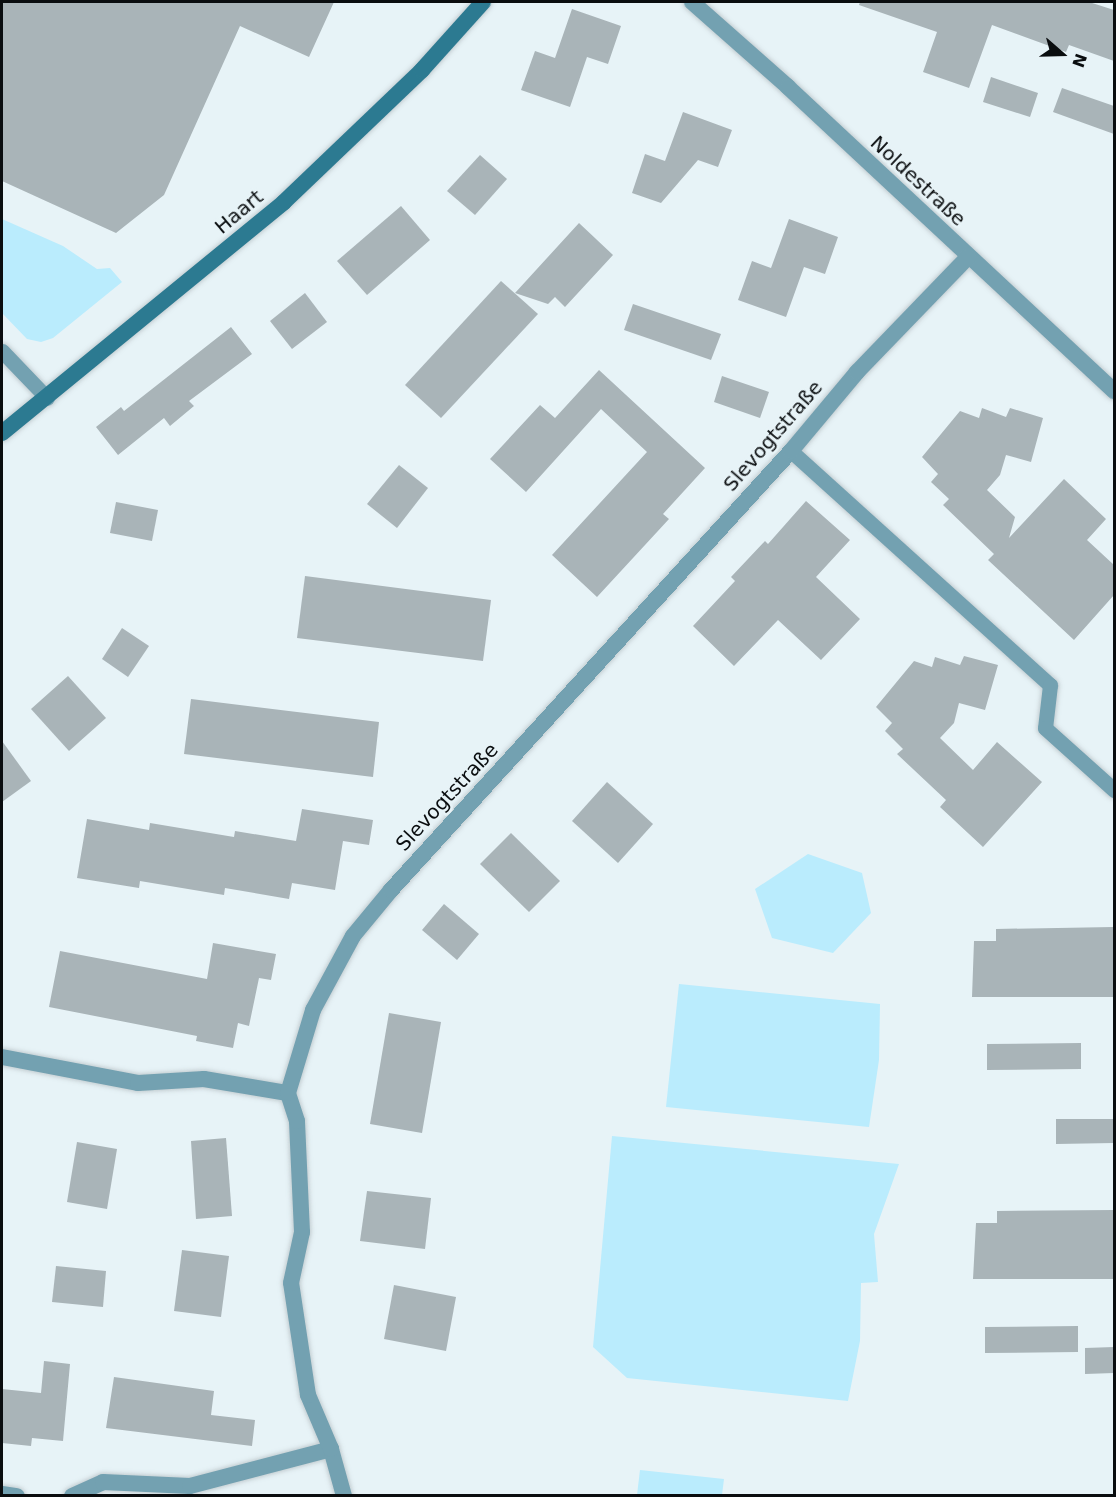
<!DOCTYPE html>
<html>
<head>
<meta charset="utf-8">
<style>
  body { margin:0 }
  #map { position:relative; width:1116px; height:1497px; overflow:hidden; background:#e7f3f7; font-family:"DejaVu Sans",sans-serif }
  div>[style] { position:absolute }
  .green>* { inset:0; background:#baecfd }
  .building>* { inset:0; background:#a9b4b8 }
  .roads { filter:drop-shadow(0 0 2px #c4ced2) drop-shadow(0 0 2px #c4ced2) }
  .service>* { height:15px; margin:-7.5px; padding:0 7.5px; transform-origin:7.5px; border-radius:7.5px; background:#73a1b1 }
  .minor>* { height:16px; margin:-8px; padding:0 8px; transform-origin:8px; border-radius:8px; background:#73a1b1 }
  .secondary>* { height:16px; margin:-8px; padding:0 8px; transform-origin:8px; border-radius:8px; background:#2c7a91 }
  span { translate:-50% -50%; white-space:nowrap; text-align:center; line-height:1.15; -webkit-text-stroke:5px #e7f3f7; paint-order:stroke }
  .street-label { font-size:20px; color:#0a0d0f }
  .frame { position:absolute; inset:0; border:3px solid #0a0d0f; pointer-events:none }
  .north { position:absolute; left:1032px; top:24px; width:60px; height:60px; -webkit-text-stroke:4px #e7f3f7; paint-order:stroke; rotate:110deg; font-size:16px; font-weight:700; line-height:24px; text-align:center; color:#0a0d0f }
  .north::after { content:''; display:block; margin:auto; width:21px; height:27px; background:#0a0d0f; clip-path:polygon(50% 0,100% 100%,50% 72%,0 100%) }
</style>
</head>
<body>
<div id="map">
  <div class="green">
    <div style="clip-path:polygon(2px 219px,63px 246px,97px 269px,110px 268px,122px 282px,53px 338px,41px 342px,27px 339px,2px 313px)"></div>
    <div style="clip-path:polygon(808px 854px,862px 873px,871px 913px,833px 953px,772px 938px,755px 889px)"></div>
    <div style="clip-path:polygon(679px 984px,880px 1004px,879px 1060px,869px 1127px,666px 1107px)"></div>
    <div style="clip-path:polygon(612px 1136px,899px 1164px,874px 1234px,878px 1282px,861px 1283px,860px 1341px,848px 1401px,627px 1378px,593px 1347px)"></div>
    <div style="clip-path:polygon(640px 1470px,724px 1479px,722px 1495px,637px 1495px)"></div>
  </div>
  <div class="building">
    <div style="clip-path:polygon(2px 2px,334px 2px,309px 57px,240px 26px,164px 195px,116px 233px,2px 181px)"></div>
    <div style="clip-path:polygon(860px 2px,1089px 2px,1114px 10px,1114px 61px,1069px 45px,1066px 52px,992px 25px,969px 88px,923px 72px,937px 32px,859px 5px)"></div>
    <div style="clip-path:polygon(572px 9px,621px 26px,608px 64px,587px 57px,570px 107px,521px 90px,535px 51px,555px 58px)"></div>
    <div style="clip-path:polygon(991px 77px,1038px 93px,1030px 117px,983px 102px)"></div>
    <div style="clip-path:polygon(1062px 88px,1114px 106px,1114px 134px,1053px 112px)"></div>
    <div style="clip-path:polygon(683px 112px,732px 130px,718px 167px,698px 160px,661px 203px,632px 193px,645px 154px,665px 161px)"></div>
    <div style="clip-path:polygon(480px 155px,507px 179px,475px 215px,447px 191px)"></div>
    <div style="clip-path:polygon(401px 206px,430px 240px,367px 295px,337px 261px)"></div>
    <div style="clip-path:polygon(789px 219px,838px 237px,825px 274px,804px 267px,786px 317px,738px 300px,752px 261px,771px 268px)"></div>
    <div style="clip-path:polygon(579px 223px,613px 255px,565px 307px,555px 297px,548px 304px,515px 293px)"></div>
    <div style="clip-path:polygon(501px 281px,538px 314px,441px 418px,405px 385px)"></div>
    <div style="clip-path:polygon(305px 293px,327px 322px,292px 349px,270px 321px)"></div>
    <div style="clip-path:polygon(633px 304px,721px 334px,711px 360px,624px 330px)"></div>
    <div style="clip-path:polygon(231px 327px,252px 354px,189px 401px,194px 406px,170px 426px,164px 418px,118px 455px,96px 427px,121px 407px,124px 411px)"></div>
    <div style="clip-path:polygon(599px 370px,705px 468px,663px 514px,669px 519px,597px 597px,552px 555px,647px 452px,601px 409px,526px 492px,490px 459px,540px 405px,555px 418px)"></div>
    <div style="clip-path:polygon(722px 376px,769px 392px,760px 418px,714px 402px)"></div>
    <div style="clip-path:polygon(982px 408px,1006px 417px,1010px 408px,1043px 418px,1031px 462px,1006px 455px,1000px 475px,987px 490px,1015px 517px,1009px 538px,1064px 479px,1106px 519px,1087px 540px,1114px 565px,1114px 595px,1074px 640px,988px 560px,994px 554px,943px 505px,949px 499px,931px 482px,938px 474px,922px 457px,960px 411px,979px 418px)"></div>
    <div style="clip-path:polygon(399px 465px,428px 488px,397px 528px,367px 504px)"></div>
    <div style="clip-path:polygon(806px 501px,850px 540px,816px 577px,860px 619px,821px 660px,778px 620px,734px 666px,693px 626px,735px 581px,731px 577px,765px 541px,768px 544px)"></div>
    <div style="clip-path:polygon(116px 502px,158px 510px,152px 541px,110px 533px)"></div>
    <div style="clip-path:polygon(305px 576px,491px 600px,483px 661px,297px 638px)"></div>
    <div style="clip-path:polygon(122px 628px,149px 646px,128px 677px,102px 659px)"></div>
    <div style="clip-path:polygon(964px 656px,998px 665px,985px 710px,959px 703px,954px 723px,940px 738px,973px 770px,997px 742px,1042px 782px,983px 847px,940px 807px,946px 800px,897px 754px,903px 749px,885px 731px,892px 723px,876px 707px,914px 661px,932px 667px,935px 657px,960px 665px)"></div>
    <div style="clip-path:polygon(68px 676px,106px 718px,69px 751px,31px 709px)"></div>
    <div style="clip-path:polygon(191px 699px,379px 722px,373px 777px,184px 754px)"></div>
    <div style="clip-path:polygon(2px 741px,31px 781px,2px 802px)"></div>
    <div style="clip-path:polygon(607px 782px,653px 824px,618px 863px,572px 821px)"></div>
    <div style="clip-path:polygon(302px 809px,373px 820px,369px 845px,343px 841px,335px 890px,292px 883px,289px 899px,225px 888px,224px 895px,140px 881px,139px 888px,77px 878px,87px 819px,149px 830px,150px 823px,234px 837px,235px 831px,296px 841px)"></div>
    <div style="clip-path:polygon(511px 833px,560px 881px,529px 912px,480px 864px)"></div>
    <div style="clip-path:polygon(444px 904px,479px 934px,457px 960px,422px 930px)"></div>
    <div style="clip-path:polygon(1113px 927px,1114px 997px,972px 997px,974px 941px,996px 941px,996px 929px)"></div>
    <div style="clip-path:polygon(213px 943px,276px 954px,271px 980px,259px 978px,249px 1026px,238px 1023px,233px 1048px,196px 1041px,197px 1036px,49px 1007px,60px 951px,207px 979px)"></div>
    <div style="clip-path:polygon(389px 1013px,441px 1022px,422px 1133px,370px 1124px)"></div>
    <div style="clip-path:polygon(1081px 1043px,1081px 1069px,987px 1070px,987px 1044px)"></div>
    <div style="clip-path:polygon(1056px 1119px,1114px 1119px,1114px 1143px,1056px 1144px)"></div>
    <div style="clip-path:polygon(226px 1138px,232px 1216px,196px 1219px,191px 1141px)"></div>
    <div style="clip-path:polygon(77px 1142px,117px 1149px,107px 1209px,67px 1202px)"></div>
    <div style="clip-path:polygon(367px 1191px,431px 1198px,425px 1249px,360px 1241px)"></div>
    <div style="clip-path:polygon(1114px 1210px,1114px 1279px,973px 1279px,976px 1223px,997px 1223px,997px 1211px)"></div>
    <div style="clip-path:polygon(182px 1250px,229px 1256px,221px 1317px,174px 1311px)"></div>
    <div style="clip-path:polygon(56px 1266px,106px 1271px,103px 1307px,52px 1302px)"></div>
    <div style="clip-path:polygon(394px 1285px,456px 1297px,446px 1351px,384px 1339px)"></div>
    <div style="clip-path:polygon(1078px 1326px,1078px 1352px,985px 1353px,985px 1327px)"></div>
    <div style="clip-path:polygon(1114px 1347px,1114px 1373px,1085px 1374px,1085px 1348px)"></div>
    <div style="clip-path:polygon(44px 1361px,70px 1364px,63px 1441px,32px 1438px,31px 1446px,2px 1443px,2px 1389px,41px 1393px)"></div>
    <div style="clip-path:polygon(114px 1377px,214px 1391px,211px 1415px,255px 1420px,252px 1446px,106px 1428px)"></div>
  </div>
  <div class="roads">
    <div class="service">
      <div style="left:2px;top:351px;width:65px;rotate:46.2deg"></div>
      <div style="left:791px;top:451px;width:349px;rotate:42.1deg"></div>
      <div style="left:1050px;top:685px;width:43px;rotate:96.6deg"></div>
      <div style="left:1045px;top:728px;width:93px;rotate:41.9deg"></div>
    </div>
    <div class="minor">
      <div style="left:692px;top:2px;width:128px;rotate:41.5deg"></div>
      <div style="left:788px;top:87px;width:446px;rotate:43deg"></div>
      <div style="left:2px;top:1057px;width:138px;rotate:10.8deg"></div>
      <div style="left:138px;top:1083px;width:66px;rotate:-3.5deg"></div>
      <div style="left:204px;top:1079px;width:85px;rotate:9.5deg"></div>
      <div style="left:2px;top:1494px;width:15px;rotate:8deg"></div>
      <div style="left:72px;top:1496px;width:34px;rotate:-24deg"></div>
      <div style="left:103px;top:1482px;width:87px;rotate:2.6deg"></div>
      <div style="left:190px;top:1486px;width:146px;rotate:-14.7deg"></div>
      <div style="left:344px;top:1496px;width:49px;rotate:-105.5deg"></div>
      <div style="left:331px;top:1449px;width:59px;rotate:-113.1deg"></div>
      <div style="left:308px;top:1395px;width:113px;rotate:-98.6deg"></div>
      <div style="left:291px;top:1283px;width:52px;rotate:-77.8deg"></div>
      <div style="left:302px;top:1232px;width:111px;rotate:-92.6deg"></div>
      <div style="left:297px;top:1121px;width:29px;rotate:-108deg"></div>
      <div style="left:288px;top:1093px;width:87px;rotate:-73.2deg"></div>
      <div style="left:313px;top:1010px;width:84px;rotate:-61.6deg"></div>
      <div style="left:353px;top:936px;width:60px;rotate:-50.4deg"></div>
      <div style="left:391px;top:890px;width:594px;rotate:-47.66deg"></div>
      <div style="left:791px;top:451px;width:103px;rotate:-50.1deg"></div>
      <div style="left:857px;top:372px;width:160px;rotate:-46deg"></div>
    </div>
    <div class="secondary">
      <div style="left:2px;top:433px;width:365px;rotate:-39.3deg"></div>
      <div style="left:284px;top:202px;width:191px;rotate:-43.7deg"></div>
      <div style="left:422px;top:70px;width:91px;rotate:-48.1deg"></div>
    </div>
  </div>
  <div class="street-label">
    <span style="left:918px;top:181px;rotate:43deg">Noldestraße</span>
    <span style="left:239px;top:212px;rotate:-40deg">Haart</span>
    <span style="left:773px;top:436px;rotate:-49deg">Slevogtstraße</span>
    <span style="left:447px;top:797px;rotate:-47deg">Slevogtstraße</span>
  </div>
  <div class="frame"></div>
  <div class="north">N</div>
</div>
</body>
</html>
